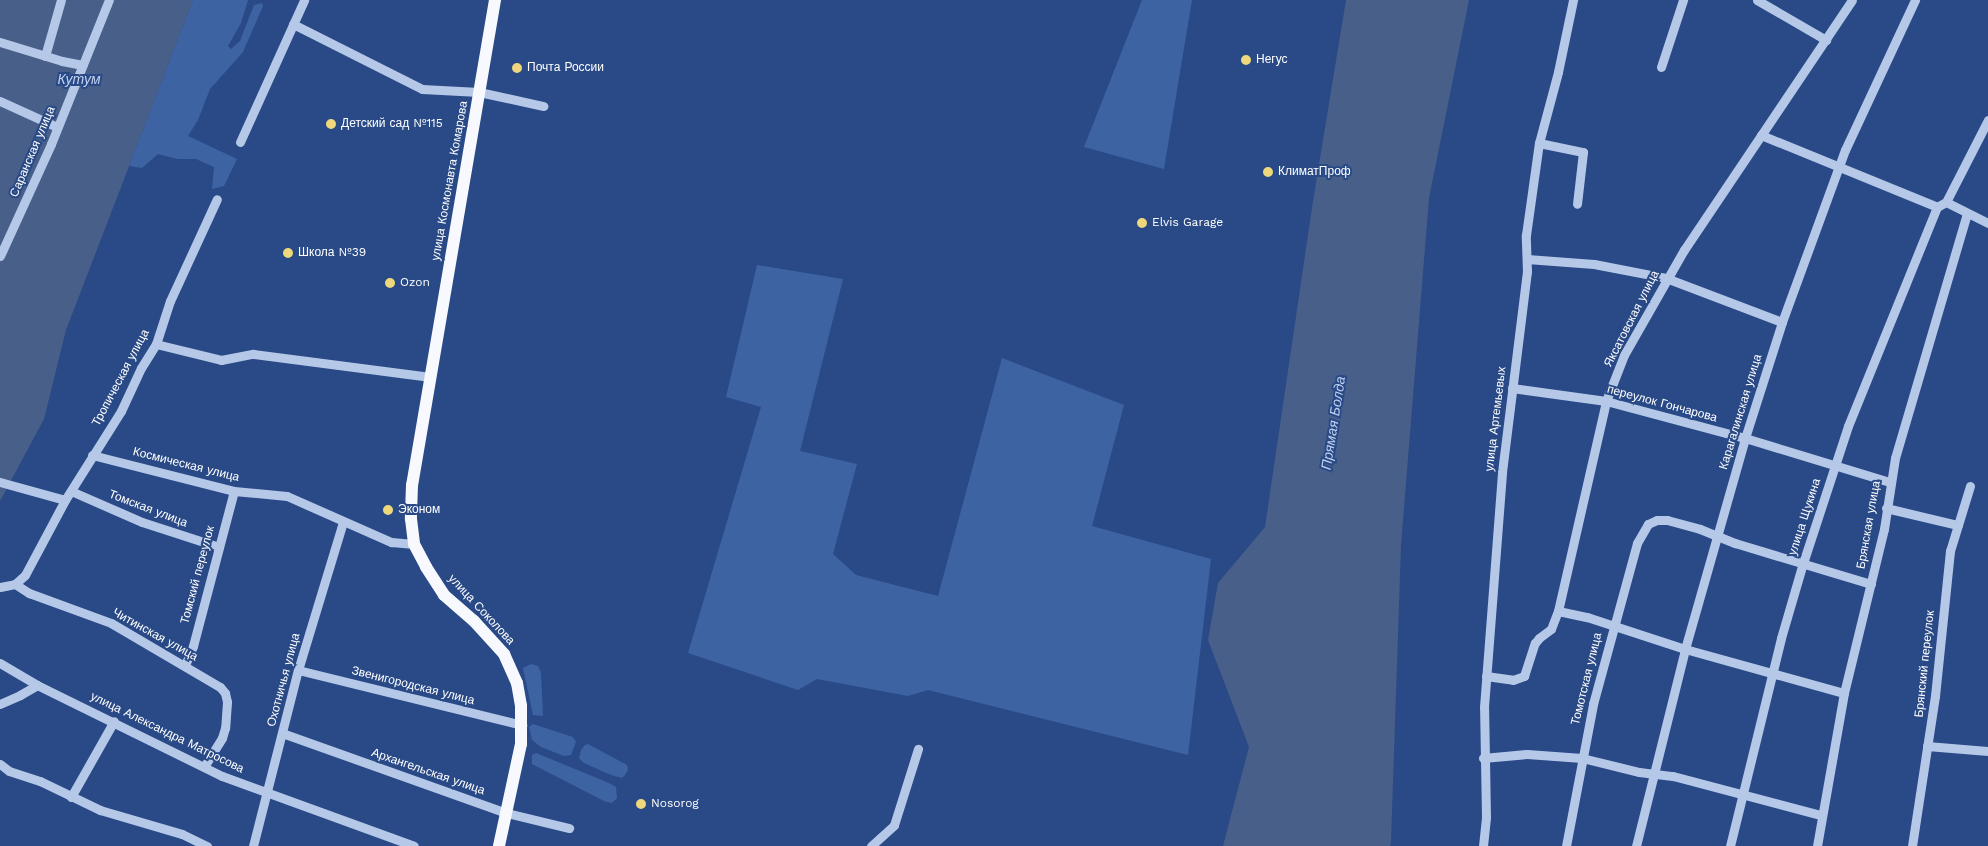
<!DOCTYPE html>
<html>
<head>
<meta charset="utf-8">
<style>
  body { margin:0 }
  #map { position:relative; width:1988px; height:846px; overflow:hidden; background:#294a87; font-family:"Work Sans",sans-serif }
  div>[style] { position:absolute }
  .green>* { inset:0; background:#3e63a3 }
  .water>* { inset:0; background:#485f8a }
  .minor>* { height:9px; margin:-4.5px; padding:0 4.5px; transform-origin:4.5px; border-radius:4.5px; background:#b5c8e8 }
  .major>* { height:12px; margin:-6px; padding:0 6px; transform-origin:6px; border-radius:6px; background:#f7f9fe }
  .dots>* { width:14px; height:14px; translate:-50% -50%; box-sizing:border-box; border:2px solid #294a87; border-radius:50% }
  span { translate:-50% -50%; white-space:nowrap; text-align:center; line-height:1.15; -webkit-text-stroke:4px #294a87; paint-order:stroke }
  .poi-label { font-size:12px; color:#fff }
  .left { translate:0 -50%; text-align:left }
  .street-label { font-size:12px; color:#fff }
  .water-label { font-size:14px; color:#c1d2ef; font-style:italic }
</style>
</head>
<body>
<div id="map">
  <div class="green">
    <div style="clip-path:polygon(193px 0,248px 0,241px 23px,228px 46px,231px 49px,240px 41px,254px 5px,262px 3px,263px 6px,243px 52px,210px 89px,198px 120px,188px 136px,237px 159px,224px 186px,212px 189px,214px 167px,196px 159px,177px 159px,158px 154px,142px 168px,129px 166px)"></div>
    <div style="clip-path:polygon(1142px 0,1192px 0,1164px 169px,1084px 147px)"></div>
    <div style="clip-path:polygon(757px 265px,843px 279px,800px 451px,857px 464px,833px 554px,856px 575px,938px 596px,1002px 358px,1124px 405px,1092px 526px,1211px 559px,1188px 755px,928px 690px,908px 696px,817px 679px,798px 690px,688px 653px,761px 407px,726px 397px)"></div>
    <div style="clip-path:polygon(531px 664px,538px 666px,541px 673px,543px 716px,533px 715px,523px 668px)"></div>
    <div style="clip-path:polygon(533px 724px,573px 737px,576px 742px,571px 755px,564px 756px,541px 747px,532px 740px,529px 727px)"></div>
    <div style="clip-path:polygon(588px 744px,627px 765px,628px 770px,625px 775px,622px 778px,611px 775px,584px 763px,579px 758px,581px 750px,585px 745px)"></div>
    <div style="clip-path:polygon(536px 753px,609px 783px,616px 787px,617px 798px,612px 803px,604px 801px,532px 764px,532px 755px)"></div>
  </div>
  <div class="water">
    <div style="clip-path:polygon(0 0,193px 0,66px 330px,44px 419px,0 501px)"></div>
    <div style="clip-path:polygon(1346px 0,1469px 0,1429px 198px,1401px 545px,1391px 841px,1390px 846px,1223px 846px,1249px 747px,1208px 640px,1218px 583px,1265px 527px,1313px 201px)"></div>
  </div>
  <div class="minor">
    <div style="left:1757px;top:0;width:80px;rotate:30.1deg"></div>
    <div style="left:293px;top:24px;width:144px;rotate:26.7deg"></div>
    <div style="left:422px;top:89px;width:57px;rotate:3deg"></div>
    <div style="left:479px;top:92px;width:66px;rotate:12.3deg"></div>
    <div style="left:0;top:42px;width:65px;rotate:17deg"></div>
    <div style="left:62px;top:61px;width:21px;rotate:11deg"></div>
    <div style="left:45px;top:56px;width:58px;rotate:-74.1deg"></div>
    <div style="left:1661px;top:67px;width:71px;rotate:-71.8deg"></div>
    <div style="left:0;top:101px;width:63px;rotate:24.5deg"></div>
    <div style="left:1761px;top:135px;width:190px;rotate:22.2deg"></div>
    <div style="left:1937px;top:207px;width:10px;rotate:-29deg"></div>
    <div style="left:240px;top:142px;width:156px;rotate:-65.7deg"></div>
    <div style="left:1539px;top:143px;width:45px;rotate:11.6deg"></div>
    <div style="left:1583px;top:152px;width:52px;rotate:96.6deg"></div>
    <div style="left:1946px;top:202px;width:92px;rotate:-62.9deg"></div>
    <div style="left:1946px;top:202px;width:47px;rotate:26.6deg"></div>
    <div style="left:0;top:256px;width:123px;rotate:-65.5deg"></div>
    <div style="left:51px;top:144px;width:155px;rotate:-68.1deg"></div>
    <div style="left:1527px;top:259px;width:67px;rotate:4.3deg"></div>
    <div style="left:1594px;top:264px;width:73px;rotate:11deg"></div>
    <div style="left:1666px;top:278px;width:124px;rotate:20.8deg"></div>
    <div style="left:156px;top:344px;width:67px;rotate:13.8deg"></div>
    <div style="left:221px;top:360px;width:33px;rotate:-11deg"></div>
    <div style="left:253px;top:354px;width:179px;rotate:7.4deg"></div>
    <div style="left:1512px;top:388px;width:95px;rotate:7.9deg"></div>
    <div style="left:1606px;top:401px;width:144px;rotate:14.9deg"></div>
    <div style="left:1745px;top:438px;width:152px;rotate:16.9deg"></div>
    <div style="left:92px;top:455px;width:146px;rotate:14.2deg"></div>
    <div style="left:234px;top:491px;width:53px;rotate:5.4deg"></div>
    <div style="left:287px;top:496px;width:114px;rotate:23.9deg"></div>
    <div style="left:391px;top:542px;width:23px;rotate:5deg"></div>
    <div style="left:0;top:482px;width:67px;rotate:15.5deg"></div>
    <div style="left:71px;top:491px;width:77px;rotate:23.6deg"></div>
    <div style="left:142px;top:522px;width:81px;rotate:18deg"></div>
    <div style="left:1886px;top:508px;width:74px;rotate:13.3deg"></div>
    <div style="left:15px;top:584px;width:17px;rotate:33deg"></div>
    <div style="left:29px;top:593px;width:87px;rotate:20.1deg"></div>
    <div style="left:111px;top:623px;width:126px;rotate:30.4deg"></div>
    <div style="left:220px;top:687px;width:8px;rotate:50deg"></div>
    <div style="left:225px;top:693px;width:9px;rotate:77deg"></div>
    <div style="left:227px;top:702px;width:26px;rotate:94deg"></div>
    <div style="left:225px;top:728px;width:10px;rotate:107deg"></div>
    <div style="left:222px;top:738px;width:34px;rotate:122deg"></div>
    <div style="left:0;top:587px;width:15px;rotate:-11deg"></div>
    <div style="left:15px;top:584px;width:13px;rotate:-42deg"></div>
    <div style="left:25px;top:575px;width:85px;rotate:-61.9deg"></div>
    <div style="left:65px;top:500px;width:105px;rotate:-57.8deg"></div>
    <div style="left:121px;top:411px;width:47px;rotate:-65.1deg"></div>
    <div style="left:141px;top:368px;width:28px;rotate:-58deg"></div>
    <div style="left:156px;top:344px;width:45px;rotate:-72deg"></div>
    <div style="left:170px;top:301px;width:112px;rotate:-65.3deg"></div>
    <div style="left:1558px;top:611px;width:30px;rotate:12deg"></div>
    <div style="left:1587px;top:617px;width:103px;rotate:18.1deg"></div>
    <div style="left:1685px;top:649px;width:165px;rotate:15.5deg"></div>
    <div style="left:0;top:663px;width:43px;rotate:30.7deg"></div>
    <div style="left:37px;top:685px;width:206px;rotate:26.2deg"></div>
    <div style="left:222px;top:776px;width:204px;rotate:20deg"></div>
    <div style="left:185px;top:665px;width:21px;rotate:-67deg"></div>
    <div style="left:193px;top:646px;width:160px;rotate:-75.2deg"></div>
    <div style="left:298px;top:670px;width:231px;rotate:13.8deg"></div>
    <div style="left:1486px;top:676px;width:27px;rotate:8deg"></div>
    <div style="left:1513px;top:680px;width:12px;rotate:-20deg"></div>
    <div style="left:1524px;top:676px;width:35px;rotate:-72deg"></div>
    <div style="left:1535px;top:643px;width:6px;rotate:-51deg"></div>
    <div style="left:1539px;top:638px;width:15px;rotate:-37deg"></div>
    <div style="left:1551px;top:629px;width:19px;rotate:-69deg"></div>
    <div style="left:1558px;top:611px;width:215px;rotate:-77.1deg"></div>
    <div style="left:1606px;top:401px;width:49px;rotate:-68.6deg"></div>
    <div style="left:1624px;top:355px;width:121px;rotate:-60.3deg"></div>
    <div style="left:1684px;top:250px;width:301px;rotate:-56.1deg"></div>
    <div style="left:0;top:704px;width:22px;rotate:-24deg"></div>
    <div style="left:20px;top:695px;width:20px;rotate:-30deg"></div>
    <div style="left:282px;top:733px;width:239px;rotate:19.6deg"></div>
    <div style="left:507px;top:813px;width:64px;rotate:13.6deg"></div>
    <div style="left:1927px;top:746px;width:61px;rotate:4.7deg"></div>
    <div style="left:1483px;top:758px;width:44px;rotate:-5.2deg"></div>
    <div style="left:1527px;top:754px;width:55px;rotate:4.2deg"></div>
    <div style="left:1582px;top:758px;width:59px;rotate:13.8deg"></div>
    <div style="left:1639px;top:772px;width:34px;rotate:7deg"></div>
    <div style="left:1673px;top:776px;width:153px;rotate:14.8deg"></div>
    <div style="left:0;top:764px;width:11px;rotate:38deg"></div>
    <div style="left:9px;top:771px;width:33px;rotate:18deg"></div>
    <div style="left:40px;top:781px;width:67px;rotate:25.8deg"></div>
    <div style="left:100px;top:810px;width:85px;rotate:16.3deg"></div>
    <div style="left:182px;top:834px;width:28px;rotate:26deg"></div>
    <div style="left:71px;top:797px;width:87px;rotate:-60.5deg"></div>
    <div style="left:253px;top:846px;width:182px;rotate:-75.7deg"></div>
    <div style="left:298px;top:670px;width:155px;rotate:-73.1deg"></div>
    <div style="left:871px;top:846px;width:31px;rotate:-42deg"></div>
    <div style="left:894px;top:825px;width:80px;rotate:-72.5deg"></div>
    <div style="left:1483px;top:846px;width:29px;rotate:-84deg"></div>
    <div style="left:1486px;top:817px;width:110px;rotate:-91deg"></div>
    <div style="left:1484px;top:707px;width:236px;rotate:-85.6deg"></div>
    <div style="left:1502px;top:472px;width:202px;rotate:-82.9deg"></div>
    <div style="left:1527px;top:272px;width:37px;rotate:-92deg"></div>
    <div style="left:1526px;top:235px;width:93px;rotate:-82deg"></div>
    <div style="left:1539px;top:143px;width:73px;rotate:-75deg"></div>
    <div style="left:1558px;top:72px;width:74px;rotate:-78.2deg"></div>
    <div style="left:1566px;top:846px;width:145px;rotate:-79.2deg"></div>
    <div style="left:1593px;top:704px;width:167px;rotate:-74.7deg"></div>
    <div style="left:1637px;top:543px;width:22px;rotate:-60deg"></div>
    <div style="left:1648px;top:524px;width:10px;rotate:-24deg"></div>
    <div style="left:1657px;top:520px;width:10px"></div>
    <div style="left:1667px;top:520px;width:34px;rotate:15deg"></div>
    <div style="left:1700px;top:529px;width:38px;rotate:22deg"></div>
    <div style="left:1735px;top:543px;width:142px;rotate:16.8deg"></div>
    <div style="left:1636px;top:846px;width:203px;rotate:-76deg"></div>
    <div style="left:1685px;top:649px;width:219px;rotate:-74.1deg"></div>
    <div style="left:1745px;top:438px;width:122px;rotate:-72.3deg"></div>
    <div style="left:1782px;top:322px;width:183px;rotate:-69.9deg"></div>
    <div style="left:1845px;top:150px;width:166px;rotate:-65deg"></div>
    <div style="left:1730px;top:846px;width:214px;rotate:-76.2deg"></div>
    <div style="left:1781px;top:638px;width:78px;rotate:-73.7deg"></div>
    <div style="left:1803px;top:563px;width:144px;rotate:-71.8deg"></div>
    <div style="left:1848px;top:426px;width:236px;rotate:-67.9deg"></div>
    <div style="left:1817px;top:846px;width:155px;rotate:-80deg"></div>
    <div style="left:1844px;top:693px;width:169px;rotate:-76.3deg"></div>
    <div style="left:1884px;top:529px;width:72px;rotate:-81.2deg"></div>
    <div style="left:1895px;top:458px;width:255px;rotate:-73.6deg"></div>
    <div style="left:1912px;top:846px;width:152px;rotate:-81.3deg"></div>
    <div style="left:1935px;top:696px;width:146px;rotate:-84.1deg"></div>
    <div style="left:1950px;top:551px;width:68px;rotate:-72.9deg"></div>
  </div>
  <div class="major">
    <div style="left:495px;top:0;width:492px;rotate:99.7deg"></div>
    <div style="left:412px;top:485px;width:34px;rotate:92deg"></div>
    <div style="left:411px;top:519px;width:25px;rotate:83deg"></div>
    <div style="left:414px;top:544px;width:26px;rotate:62deg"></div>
    <div style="left:426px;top:567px;width:33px;rotate:57deg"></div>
    <div style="left:444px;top:595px;width:40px;rotate:41deg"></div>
    <div style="left:474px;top:621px;width:45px;rotate:47.7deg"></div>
    <div style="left:504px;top:654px;width:32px;rotate:66deg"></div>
    <div style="left:517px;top:683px;width:23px;rotate:80deg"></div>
    <div style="left:521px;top:706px;width:38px;rotate:90deg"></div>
    <div style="left:521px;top:744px;width:104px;rotate:102.2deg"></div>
  </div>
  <div class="dots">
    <div style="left:1246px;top:60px;background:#efd87c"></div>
    <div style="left:517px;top:68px;background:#efd87c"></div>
    <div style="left:331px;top:124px;background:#efd87c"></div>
    <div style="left:1268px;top:172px;background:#efd87c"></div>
    <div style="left:1142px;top:223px;background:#efd87c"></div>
    <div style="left:288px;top:253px;background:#efd87c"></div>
    <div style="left:390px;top:283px;background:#efd87c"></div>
    <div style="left:388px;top:510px;background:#efd87c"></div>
    <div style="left:641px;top:804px;background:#efd87c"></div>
  </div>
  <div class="poi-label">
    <span class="left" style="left:1256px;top:60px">Негус</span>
    <span class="left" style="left:527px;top:68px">Почта России</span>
    <span class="left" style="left:341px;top:124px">Детский сад №115</span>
    <span class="left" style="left:1278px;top:172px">КлиматПроф</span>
    <span class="left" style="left:1152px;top:223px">Elvis Garage</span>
    <span class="left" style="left:298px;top:253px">Школа №39</span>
    <span class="left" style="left:400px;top:283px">Ozon</span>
    <span class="left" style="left:398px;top:510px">Эконом</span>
    <span class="left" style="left:651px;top:804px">Nosorog</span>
  </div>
  <div class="street-label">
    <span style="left:33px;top:152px;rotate:-67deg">Саранская улица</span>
    <span style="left:450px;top:181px;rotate:-80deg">улица Космонавта Комарова</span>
    <span style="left:1632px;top:319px;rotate:-63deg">Яксатовская улица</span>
    <span style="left:121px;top:378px;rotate:-62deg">Тропическая улица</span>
    <span style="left:1662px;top:404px;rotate:15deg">переулок Гончарова</span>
    <span style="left:1741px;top:412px;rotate:-73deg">Карагалинская улица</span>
    <span style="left:1496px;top:419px;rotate:-83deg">улица Артемьевых</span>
    <span style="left:186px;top:465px;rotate:14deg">Космическая улица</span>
    <span style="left:148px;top:509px;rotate:21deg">Томская улица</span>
    <span style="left:1805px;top:517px;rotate:-72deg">улица Щукина</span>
    <span style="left:1869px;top:525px;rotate:-80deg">Брянская улица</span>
    <span style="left:198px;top:575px;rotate:-75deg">Томский переулок</span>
    <span style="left:481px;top:610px;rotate:47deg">улица Соколова</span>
    <span style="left:155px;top:635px;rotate:29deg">Читинская улица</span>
    <span style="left:1925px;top:664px;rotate:-84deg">Брянский переулок</span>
    <span style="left:1587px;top:679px;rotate:-76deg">Томотская улица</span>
    <span style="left:284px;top:680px;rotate:-75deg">Охотничья улица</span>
    <span style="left:413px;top:686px;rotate:14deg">Звенигородская улица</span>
    <span style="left:167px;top:733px;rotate:26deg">улица Александра Матросова</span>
    <span style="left:428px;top:772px;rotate:19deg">Архангельская улица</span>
  </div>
  <div class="water-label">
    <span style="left:79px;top:79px">Кутум</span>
    <span style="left:1333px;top:423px;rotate:-81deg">Прямая Болда</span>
  </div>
</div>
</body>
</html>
